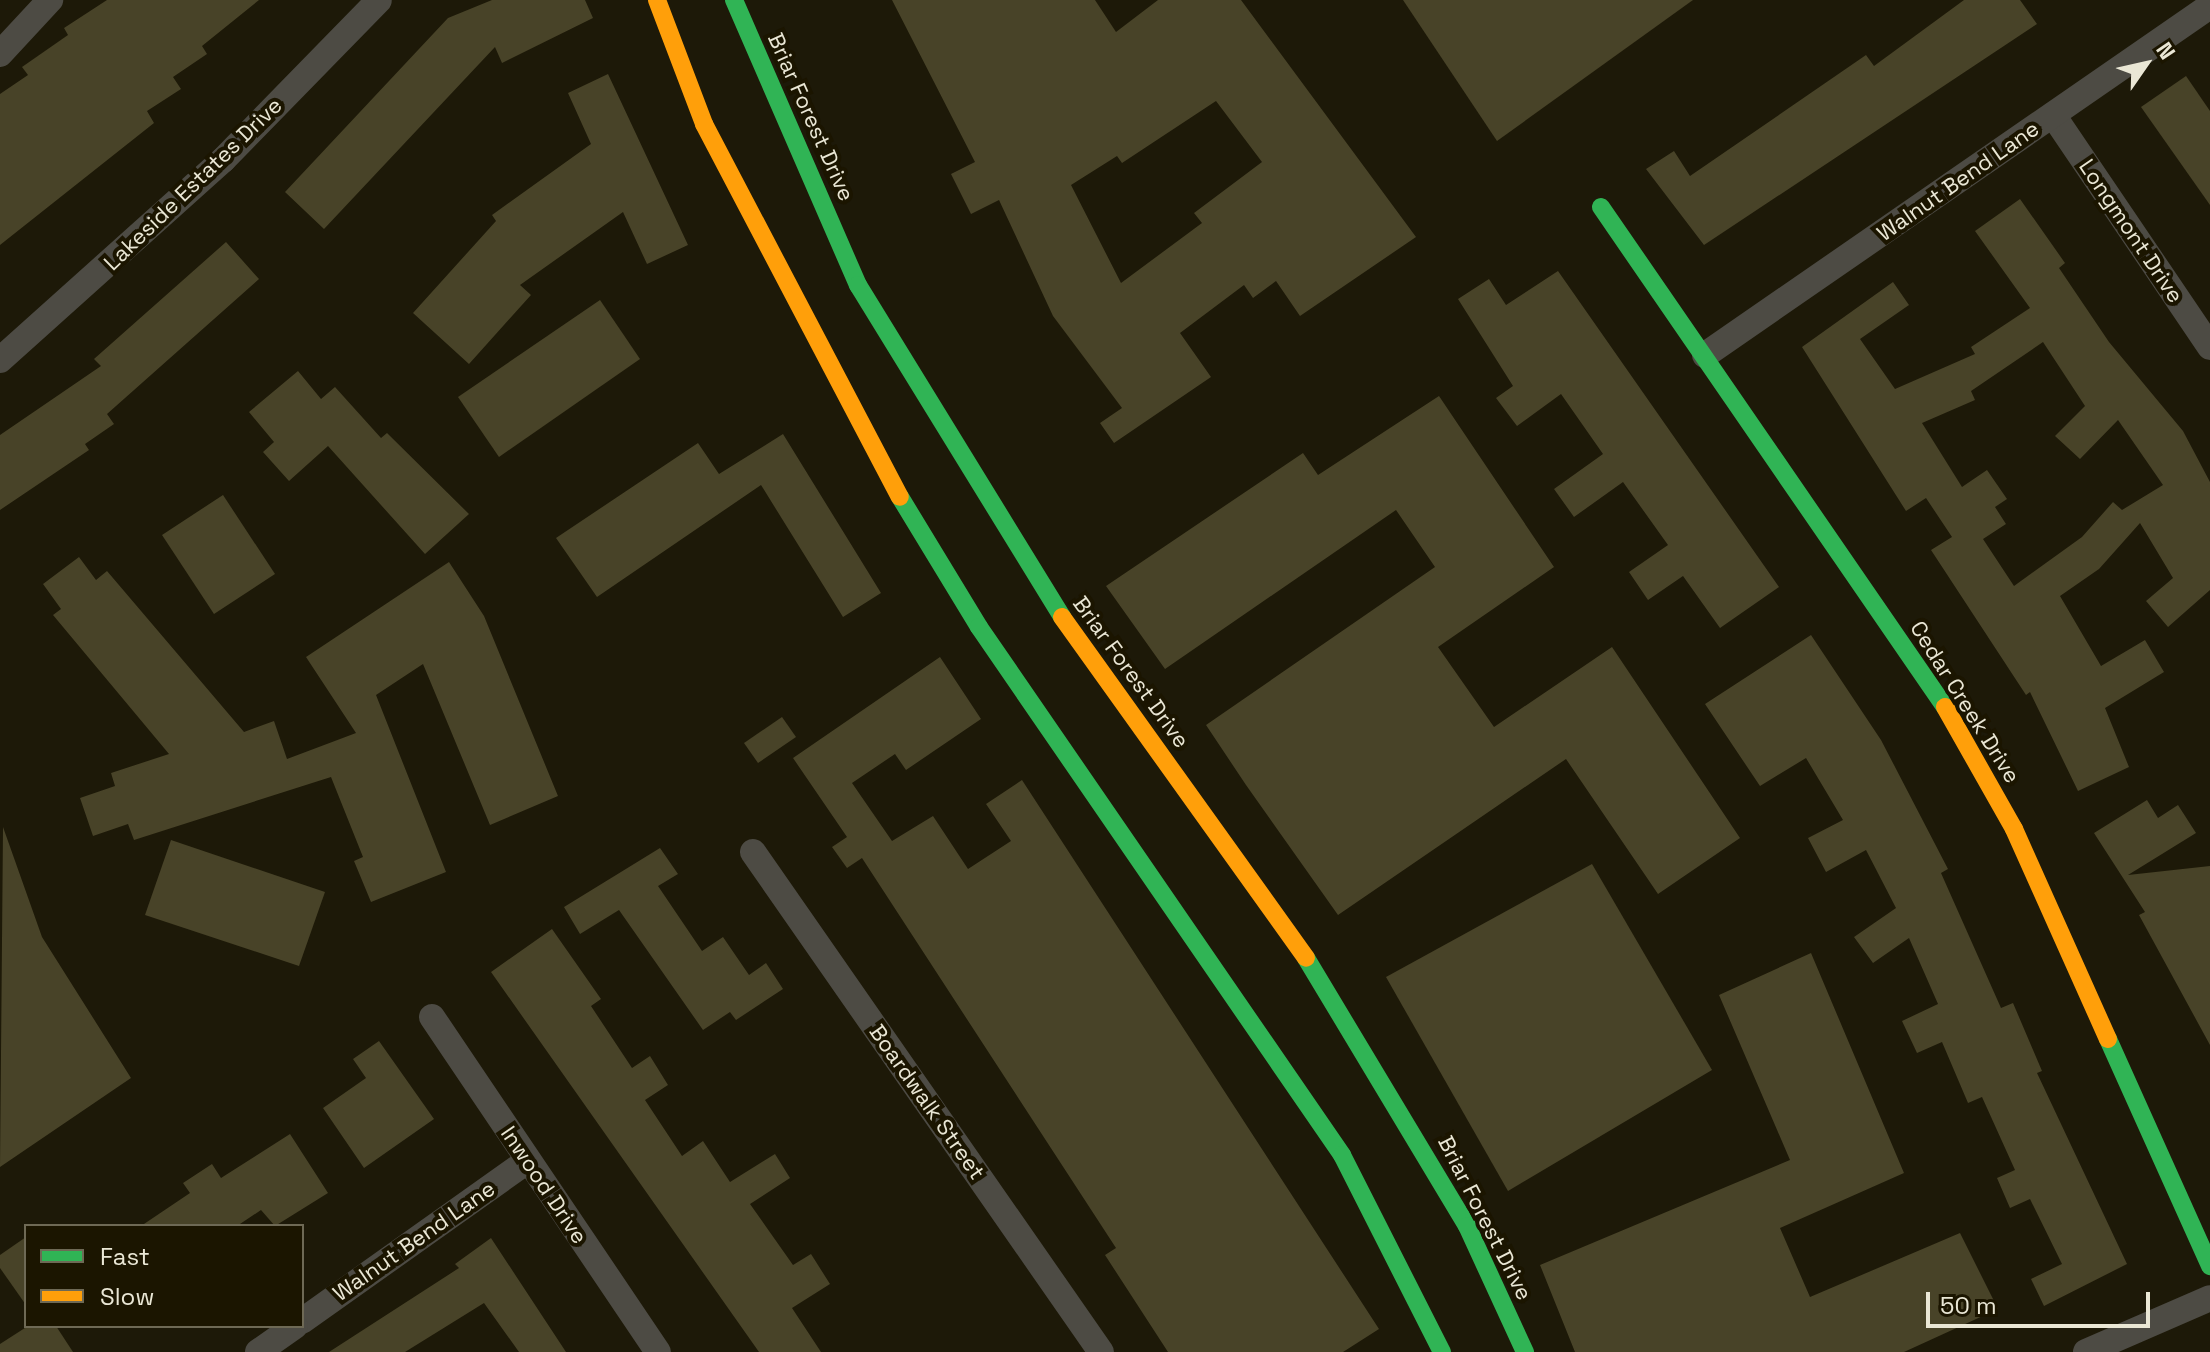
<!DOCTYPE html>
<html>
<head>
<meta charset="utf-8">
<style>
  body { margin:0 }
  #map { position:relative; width:2210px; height:1352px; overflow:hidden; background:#1d1908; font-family:"Space Grotesk",sans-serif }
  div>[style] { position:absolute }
  .building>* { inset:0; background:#484328 }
  .street>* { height:26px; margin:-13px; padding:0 13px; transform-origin:13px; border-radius:13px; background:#4d4b44 }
  .fast>* { height:18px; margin:-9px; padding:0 9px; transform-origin:9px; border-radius:9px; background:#30b455 }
  .slow>* { height:18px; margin:-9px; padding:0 9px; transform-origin:9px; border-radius:9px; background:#ff9f0a }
  span { translate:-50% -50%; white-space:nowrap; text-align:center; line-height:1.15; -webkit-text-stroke:8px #1b1500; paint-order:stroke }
  .street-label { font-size:22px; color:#eae7d5 }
  .legend { position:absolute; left:24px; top:1224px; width:280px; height:104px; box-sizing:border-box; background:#1b1500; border:2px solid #6e6955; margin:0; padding:10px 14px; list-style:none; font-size:24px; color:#eae7d5 }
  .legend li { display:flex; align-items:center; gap:16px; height:40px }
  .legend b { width:40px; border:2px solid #6e6955 }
  .north { position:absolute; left:2106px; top:24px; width:80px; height:80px; -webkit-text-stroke:6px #1b1500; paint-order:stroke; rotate:56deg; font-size:22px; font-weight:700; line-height:32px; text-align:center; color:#eae7d5 }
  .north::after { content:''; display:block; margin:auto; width:28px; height:36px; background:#eae7d5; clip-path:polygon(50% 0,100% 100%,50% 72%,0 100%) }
  .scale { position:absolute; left:1926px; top:1292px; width:224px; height:36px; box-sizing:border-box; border:4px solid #eae7d5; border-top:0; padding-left:10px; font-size:24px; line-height:28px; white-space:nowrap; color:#eae7d5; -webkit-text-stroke:6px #1b1500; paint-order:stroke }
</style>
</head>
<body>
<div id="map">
  <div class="building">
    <div style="clip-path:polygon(107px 0,259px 0,202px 46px,207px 54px,173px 77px,181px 89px,147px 111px,154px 123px,0 245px,0 94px,28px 75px,22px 67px,68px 35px,64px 28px)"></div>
    <div style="clip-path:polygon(492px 0,585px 0,593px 18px,502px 63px,495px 47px,324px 229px,285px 192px,448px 18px)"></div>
    <div style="clip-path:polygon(evenodd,892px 0,1095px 0,1116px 32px,1158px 0,1241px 0,1416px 237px,1300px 316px,1276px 281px,1253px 298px,1244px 285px,1180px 333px,1211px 377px,1114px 443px,1100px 423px,1122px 408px,1053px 316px,999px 200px,971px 214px,951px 174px,975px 162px,892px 0,1216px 101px,1262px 162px,1194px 213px,1202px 223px,1121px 283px,1071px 185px,1117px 156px,1122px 163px,1216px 101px)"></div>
    <div style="clip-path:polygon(1403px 0,1693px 0,1497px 141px)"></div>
    <div style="clip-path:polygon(1964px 0,2020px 0,2037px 24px,1704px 245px,1646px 169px,1674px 151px,1690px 176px,1866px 55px,1874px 66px)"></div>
    <div style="clip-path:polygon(608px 74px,688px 245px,647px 264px,623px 212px,520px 285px,531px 295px,469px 364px,413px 313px,496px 221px,492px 215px,591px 144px,568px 93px)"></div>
    <div style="clip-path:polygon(2186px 76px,2210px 111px,2210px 205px,2141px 107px)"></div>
    <div style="clip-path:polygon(evenodd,2020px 199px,2065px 263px,2059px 268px,2109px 342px,2183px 431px,2210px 482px,2210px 590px,2168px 627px,2146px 601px,2173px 578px,2140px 523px,2099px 569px,2060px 596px,2101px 666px,2145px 640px,2164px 672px,2105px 708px,2129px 767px,2078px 791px,2030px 692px,2026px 695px,1931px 550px,1952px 537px,1926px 498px,1906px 511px,1802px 347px,1893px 282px,1909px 305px,1860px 339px,1895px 389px,1975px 354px,1971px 347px,2030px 308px,1975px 231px,2020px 199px,2043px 342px,2085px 406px,2055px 436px,2080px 459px,2118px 420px,2163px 485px,2122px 510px,2113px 502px,2082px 537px,2014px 586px,1983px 539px,2006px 524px,1995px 507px,2007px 499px,1987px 470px,1962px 487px,1922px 423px,1975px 400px,1971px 391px,2043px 342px)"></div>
    <div style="clip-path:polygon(226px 242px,259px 279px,107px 414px,114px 424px,85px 444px,89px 450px,0 510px,0 435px,101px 366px,94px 359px)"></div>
    <div style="clip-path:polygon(1558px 271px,1779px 587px,1720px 628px,1683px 576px,1648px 600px,1629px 572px,1668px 545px,1623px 482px,1574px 517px,1554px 489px,1603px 454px,1561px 394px,1517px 426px,1496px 398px,1513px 386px,1458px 299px,1489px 279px,1506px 305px)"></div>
    <div style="clip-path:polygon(600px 300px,640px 359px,499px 457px,458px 397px)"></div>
    <div style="clip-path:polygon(298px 371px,321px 399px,335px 387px,381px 438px,387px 433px,469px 514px,425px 554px,328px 446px,289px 481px,263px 452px,274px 442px,249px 412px)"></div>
    <div style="clip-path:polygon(1439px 396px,1554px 567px,1438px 647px,1494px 727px,1612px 647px,1740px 838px,1658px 894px,1566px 759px,1338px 915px,1246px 785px,1206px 725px,1435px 567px,1396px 510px,1165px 669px,1106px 586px,1303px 453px,1318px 475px)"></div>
    <div style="clip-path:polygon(783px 434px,881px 593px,843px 617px,761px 485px,597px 597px,556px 538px,698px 443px,719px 474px)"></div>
    <div style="clip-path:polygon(223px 495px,275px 574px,214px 614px,162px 535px)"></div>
    <div style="clip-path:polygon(79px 557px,96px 580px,107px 571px,244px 732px,274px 721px,287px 759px,356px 733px,306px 657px,449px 562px,484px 616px,558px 796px,490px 825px,423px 664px,376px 695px,446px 872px,371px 902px,354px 861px,363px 857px,331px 777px,134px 840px,128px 824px,93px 836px,80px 798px,115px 786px,111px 773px,169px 754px,53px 615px,61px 609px,43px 584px)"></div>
    <div style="clip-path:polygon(1811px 635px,1881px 740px,1948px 869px,1941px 873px,2001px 1008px,2013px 1003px,2042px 1071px,2037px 1073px,2127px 1264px,2044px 1306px,2031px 1279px,2062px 1264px,2030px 1199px,2010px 1208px,1997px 1178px,2015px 1170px,1982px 1097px,1968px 1103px,1942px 1042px,1917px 1053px,1902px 1021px,1938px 1004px,1909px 938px,1873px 963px,1854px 937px,1896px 908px,1866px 850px,1826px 872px,1808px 838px,1843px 820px,1806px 758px,1760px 786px,1705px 704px)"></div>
    <div style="clip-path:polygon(940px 657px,981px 719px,906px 770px,895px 754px,852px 783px,892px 841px,933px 816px,968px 869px,1011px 841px,986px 804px,1022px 780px,1379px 1329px,1343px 1352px,1168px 1352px,1105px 1255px,1116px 1248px,862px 858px,847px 868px,832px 847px,847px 837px,793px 758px)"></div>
    <div style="clip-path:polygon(782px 717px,796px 737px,758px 763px,744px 743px)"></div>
    <div style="clip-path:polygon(2147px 800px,2158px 818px,2178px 805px,2196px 833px,2128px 875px,2210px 866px,2210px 1045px,2139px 915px,2145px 912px,2094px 833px)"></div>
    <div style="clip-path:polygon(3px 827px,42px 937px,131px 1078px,0 1167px)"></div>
    <div style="clip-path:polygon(171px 840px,325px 892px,299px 966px,145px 915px)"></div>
    <div style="clip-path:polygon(660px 848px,678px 874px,658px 886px,702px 951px,723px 937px,749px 975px,766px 963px,783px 989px,736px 1020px,730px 1012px,703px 1030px,619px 910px,580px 934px,564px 907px)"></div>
    <div style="clip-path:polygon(1592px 864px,1712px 1070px,1508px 1191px,1386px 977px)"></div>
    <div style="clip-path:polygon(552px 929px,601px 999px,591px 1006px,632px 1068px,650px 1056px,668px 1085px,645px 1100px,682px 1156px,703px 1141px,730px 1182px,775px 1154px,790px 1178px,750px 1204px,793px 1265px,811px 1254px,830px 1284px,792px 1308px,821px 1352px,759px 1352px,491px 972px)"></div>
    <div style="clip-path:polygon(1811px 953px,1904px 1173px,1780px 1228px,1810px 1297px,1960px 1233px,1998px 1309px,1904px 1352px,1575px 1352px,1540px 1265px,1790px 1160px,1719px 995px)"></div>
    <div style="clip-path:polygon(379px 1041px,434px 1119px,364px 1168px,323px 1108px,366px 1078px,353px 1059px)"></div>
    <div style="clip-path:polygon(290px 1134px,328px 1193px,275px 1226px,261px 1210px,237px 1226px,141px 1226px,190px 1193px,183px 1183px,212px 1164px,221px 1178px)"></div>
    <div style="clip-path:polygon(26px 1237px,26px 1305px,0 1268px,0 1255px)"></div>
    <div style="clip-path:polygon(491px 1238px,566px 1352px,519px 1352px,484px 1303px,405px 1352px,329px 1352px,459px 1268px,455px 1264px)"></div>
    <div style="clip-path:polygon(28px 1326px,56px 1326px,73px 1352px,0 1352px,0 1344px)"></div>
  </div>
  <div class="street">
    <div style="left:0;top:54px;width:74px;rotate:-47.2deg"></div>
    <div style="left:2053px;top:115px;width:280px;rotate:55.9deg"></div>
    <div style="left:1705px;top:355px;width:614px;rotate:-34.65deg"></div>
    <div style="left:0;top:360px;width:300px;rotate:-41.9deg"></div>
    <div style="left:223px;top:160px;width:223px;rotate:-45.7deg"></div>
    <div style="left:753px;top:852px;width:609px;rotate:55.16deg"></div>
    <div style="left:432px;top:1017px;width:404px;rotate:56deg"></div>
    <div style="left:302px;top:1321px;width:276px;rotate:-35.4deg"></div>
    <div style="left:258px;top:1352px;width:45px;rotate:-35.1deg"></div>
    <div style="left:2086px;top:1352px;width:135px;rotate:-23.5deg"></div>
  </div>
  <div class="fast">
    <div style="left:734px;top:0;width:311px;rotate:66.5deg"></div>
    <div style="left:858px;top:285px;width:390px;rotate:58.4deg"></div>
    <div style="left:1601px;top:207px;width:607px;rotate:55.47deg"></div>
    <div style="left:900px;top:497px;width:152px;rotate:58.7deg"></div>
    <div style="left:979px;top:627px;width:641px;rotate:55.49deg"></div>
    <div style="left:1342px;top:1155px;width:221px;rotate:63.1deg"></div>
    <div style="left:1306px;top:958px;width:313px;rotate:59deg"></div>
    <div style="left:1467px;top:1226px;width:139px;rotate:65.3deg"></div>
    <div style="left:2108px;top:1039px;width:249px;rotate:65.8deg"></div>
  </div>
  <div class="slow">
    <div style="left:657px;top:0;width:133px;rotate:69.2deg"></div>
    <div style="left:704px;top:124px;width:421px;rotate:62.3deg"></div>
    <div style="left:1062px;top:617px;width:419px;rotate:54.4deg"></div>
    <div style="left:1945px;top:707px;width:140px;rotate:60.5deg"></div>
    <div style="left:2014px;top:829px;width:230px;rotate:65.9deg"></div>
  </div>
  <div class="street-label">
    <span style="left:811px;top:117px;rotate:66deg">Briar Forest Drive</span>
    <span style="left:1958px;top:181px;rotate:-35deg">Walnut Bend Lane</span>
    <span style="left:193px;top:184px;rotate:-44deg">Lakeside Estates Drive</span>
    <span style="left:2131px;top:231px;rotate:56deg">Longmont Drive</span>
    <span style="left:1131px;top:672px;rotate:54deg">Briar Forest Drive</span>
    <span style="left:1965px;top:702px;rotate:58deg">Cedar Creek Drive</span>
    <span style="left:927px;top:1102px;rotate:55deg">Boardwalk Street</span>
    <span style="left:544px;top:1185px;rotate:56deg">Inwood Drive</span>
    <span style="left:1485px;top:1218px;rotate:63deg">Briar Forest Drive</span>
    <span style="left:414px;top:1241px;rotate:-35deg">Walnut Bend Lane</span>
  </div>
  <ul class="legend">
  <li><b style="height:10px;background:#30b455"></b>Fast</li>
  <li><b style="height:10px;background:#ff9f0a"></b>Slow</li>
  </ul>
  <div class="north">N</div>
  <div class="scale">50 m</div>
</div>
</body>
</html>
